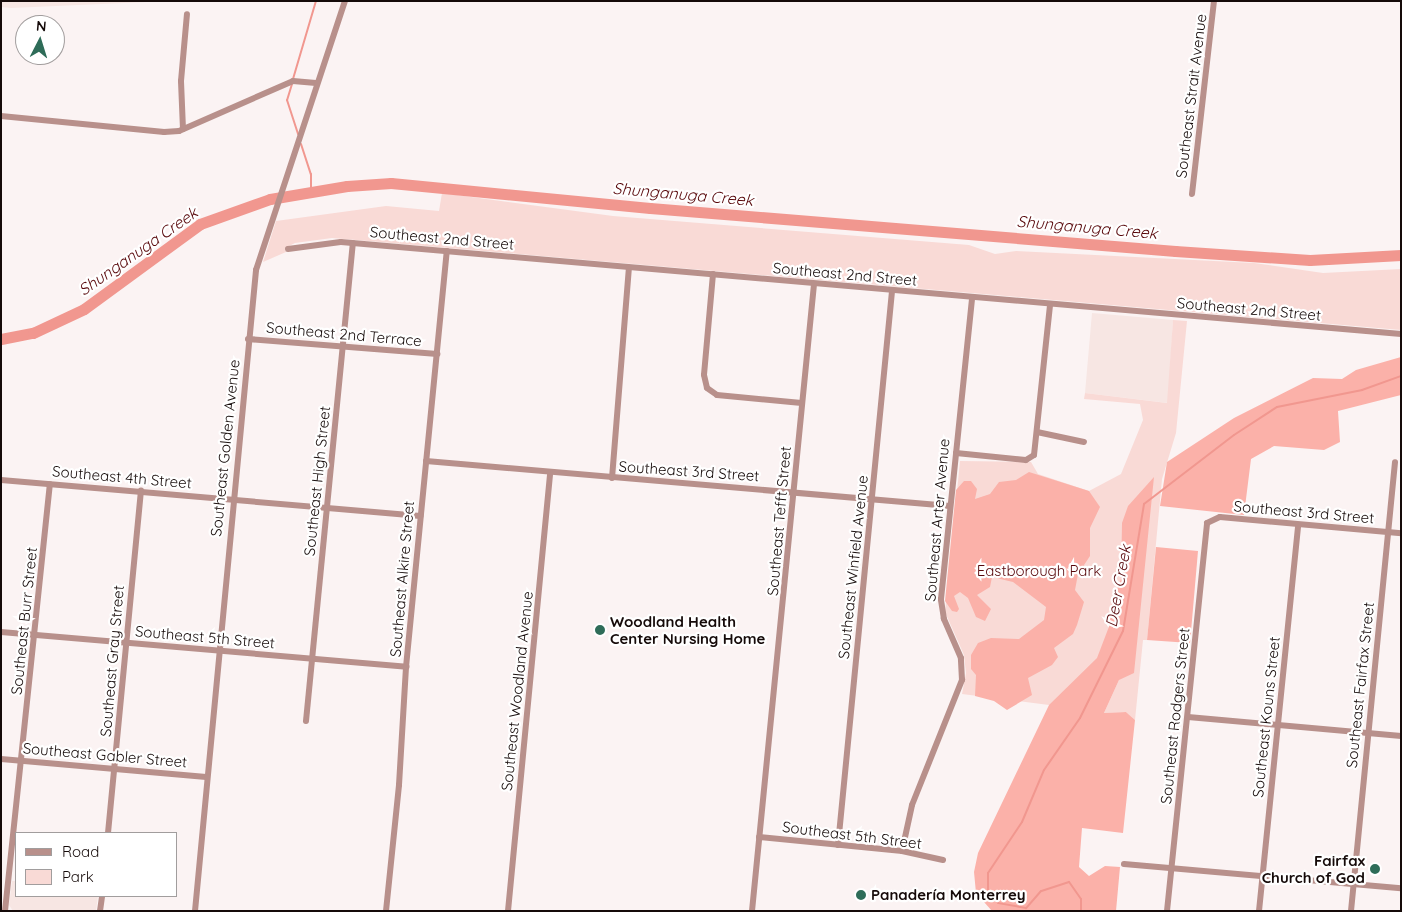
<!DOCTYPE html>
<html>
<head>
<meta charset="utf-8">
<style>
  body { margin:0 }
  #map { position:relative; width:1402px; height:912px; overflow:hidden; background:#fbf3f3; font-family:Quicksand,sans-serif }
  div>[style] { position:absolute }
  .built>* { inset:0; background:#f7e6e3 }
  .green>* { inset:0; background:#f9dad6 }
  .forest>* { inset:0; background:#fbb1a9 }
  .stream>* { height:2px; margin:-1px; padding:0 1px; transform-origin:1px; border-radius:1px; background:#f1978f }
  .river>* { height:11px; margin:-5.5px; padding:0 5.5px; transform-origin:5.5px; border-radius:5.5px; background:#f1978f }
  .minor>* { height:6px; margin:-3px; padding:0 3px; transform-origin:3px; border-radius:3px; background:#b8908b }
  .dots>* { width:14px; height:14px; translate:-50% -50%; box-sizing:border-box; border:2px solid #fff; border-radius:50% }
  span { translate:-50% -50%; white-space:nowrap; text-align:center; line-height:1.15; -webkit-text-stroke:4.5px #fff; paint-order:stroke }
  .street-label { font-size:15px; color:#150a09 }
  .park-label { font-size:15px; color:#58080b }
  .poi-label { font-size:15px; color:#150a09; font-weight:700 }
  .left { translate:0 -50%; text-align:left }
  .right { translate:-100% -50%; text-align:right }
  .water-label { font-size:16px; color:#58070a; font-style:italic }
  .frame { position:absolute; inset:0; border:2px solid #150a09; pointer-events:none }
  .legend { position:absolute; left:15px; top:832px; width:162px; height:65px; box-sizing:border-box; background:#fff; border:1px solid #a19d9d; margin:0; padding:6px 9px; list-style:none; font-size:15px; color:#150a09 }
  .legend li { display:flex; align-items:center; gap:10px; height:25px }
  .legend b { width:25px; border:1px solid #a19d9d }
  .north { position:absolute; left:15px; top:15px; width:50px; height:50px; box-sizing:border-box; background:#fff; border:1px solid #a19d9d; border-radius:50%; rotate:5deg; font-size:14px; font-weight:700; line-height:20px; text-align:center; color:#150a09 }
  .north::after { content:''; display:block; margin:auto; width:18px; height:22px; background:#2e6c58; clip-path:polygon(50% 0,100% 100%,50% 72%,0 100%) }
</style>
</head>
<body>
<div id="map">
  <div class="built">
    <div style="clip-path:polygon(1px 1px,169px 1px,11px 8px,1px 7px)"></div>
    <div style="clip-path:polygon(1092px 313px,1173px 320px,1168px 403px,1085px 393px)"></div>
    <div style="clip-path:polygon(12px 881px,16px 881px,16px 896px,98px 896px,96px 911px,13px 911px,9px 905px)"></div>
  </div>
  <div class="green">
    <div style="clip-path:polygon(442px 193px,613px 216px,969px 245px,995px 254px,1016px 251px,1254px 263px,1323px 273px,1401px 269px,1401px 330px,356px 240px,332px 238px,295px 243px,285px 248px,286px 252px,263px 262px,276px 221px,386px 206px,439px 211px)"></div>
    <div style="clip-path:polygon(1173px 320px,1187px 321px,1176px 433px,1162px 479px,1147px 640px,1143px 640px,1135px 720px,1126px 712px,1104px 713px,1119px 680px,1121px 627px,1080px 709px,962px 694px,966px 673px,964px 655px,945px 612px,960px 461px,1031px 462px,1038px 474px,1089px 491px,1121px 474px,1143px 420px,1140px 404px,1084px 399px,1085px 393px,1167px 403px)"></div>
  </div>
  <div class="forest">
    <div style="clip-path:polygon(1401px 357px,1401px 395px,1338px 411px,1340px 442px,1324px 450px,1274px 446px,1251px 459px,1244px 515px,1160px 506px,1167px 462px,1234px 418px,1313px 378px,1342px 379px,1356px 370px)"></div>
    <div style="clip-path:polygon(1029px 472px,1089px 491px,1100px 507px,1090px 528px,1090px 556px,1078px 574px,1075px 590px,1084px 602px,1077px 625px,1073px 634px,1054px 648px,1058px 657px,1052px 665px,1028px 678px,1032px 695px,1007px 710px,994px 701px,975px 696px,976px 675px,971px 669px,971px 655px,978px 643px,991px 638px,1019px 639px,1044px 620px,1046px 607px,1013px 582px,992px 577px,990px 587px,977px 595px,991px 609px,985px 621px,976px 617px,968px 598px,960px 592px,954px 596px,959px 609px,957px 612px,952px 611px,945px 601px,956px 490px,964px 481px,971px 481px,977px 489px,975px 499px,990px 494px,999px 482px,1016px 480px)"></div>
    <div style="clip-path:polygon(1154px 477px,1134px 673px,1119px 680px,1104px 713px,1126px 712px,1135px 720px,1123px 833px,1082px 828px,1079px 867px,1089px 876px,1105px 866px,1120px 867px,1116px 911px,992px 911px,976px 893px,974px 872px,978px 853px,1049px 705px,1097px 658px,1110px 624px,1111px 605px,1121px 579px,1122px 523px,1128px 506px)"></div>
    <div style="clip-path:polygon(1156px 547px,1198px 551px,1190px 643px,1147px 640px)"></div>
  </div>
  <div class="stream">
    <div style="left:293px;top:79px;width:81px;rotate:-73.6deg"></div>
    <div style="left:292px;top:84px;width:17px;rotate:107deg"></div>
    <div style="left:287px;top:100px;width:36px;rotate:72deg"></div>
    <div style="left:301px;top:144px;width:32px;rotate:72deg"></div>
    <div style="left:311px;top:174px;width:18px;rotate:90deg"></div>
    <div style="left:1081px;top:911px;width:12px;rotate:-90deg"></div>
    <div style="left:1081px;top:899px;width:21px;rotate:-125deg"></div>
    <div style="left:1069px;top:882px;width:29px;rotate:162deg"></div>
    <div style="left:1041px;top:891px;width:23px;rotate:131deg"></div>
    <div style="left:1026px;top:908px;width:28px;rotate:-170deg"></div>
    <div style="left:998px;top:903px;width:16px;rotate:-128deg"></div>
    <div style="left:988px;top:890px;width:17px;rotate:-90deg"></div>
    <div style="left:988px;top:873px;width:61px;rotate:-56.3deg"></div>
    <div style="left:1022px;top:822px;width:56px;rotate:-67.1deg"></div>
    <div style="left:1044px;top:770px;width:63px;rotate:-55.3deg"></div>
    <div style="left:1080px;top:718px;width:97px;rotate:-63.7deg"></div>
    <div style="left:1123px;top:631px;width:129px;rotate:-80.6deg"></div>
    <div style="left:1144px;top:504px;width:113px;rotate:-37.5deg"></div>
    <div style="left:1234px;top:435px;width:51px;rotate:-33.1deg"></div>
    <div style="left:1277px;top:407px;width:87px;rotate:-11.3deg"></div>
    <div style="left:1362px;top:390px;width:41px;rotate:-19.7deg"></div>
  </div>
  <div class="river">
    <div style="left:1px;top:339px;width:33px;rotate:-11deg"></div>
    <div style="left:33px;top:333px;width:56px;rotate:-25.2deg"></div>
    <div style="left:84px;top:309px;width:144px;rotate:-36.2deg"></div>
    <div style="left:200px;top:224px;width:74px;rotate:-19.7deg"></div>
    <div style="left:270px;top:199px;width:78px;rotate:-9.6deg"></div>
    <div style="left:347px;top:186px;width:44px;rotate:-3.9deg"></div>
    <div style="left:391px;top:183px;width:260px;rotate:5.5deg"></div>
    <div style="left:650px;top:208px;width:527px;rotate:4.68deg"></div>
    <div style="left:1175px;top:251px;width:135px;rotate:3.8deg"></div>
    <div style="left:1310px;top:260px;width:91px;rotate:-3.1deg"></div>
  </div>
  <div class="minor">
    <div style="left:1px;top:116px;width:164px;rotate:5.6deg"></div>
    <div style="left:164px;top:132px;width:15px;rotate:-4deg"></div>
    <div style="left:179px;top:131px;width:124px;rotate:-23.7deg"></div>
    <div style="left:293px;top:81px;width:23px;rotate:5deg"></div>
    <div style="left:183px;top:129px;width:48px;rotate:-92.4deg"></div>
    <div style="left:181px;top:81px;width:67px;rotate:-84.9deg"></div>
    <div style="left:1192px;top:194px;width:194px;rotate:-83.5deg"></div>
    <div style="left:288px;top:249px;width:53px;rotate:-7.5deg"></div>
    <div style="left:341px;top:242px;width:1064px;rotate:4.96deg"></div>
    <div style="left:713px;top:274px;width:101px;rotate:95.1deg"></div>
    <div style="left:704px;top:375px;width:13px;rotate:77deg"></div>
    <div style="left:707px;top:388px;width:12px;rotate:35deg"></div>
    <div style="left:717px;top:395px;width:85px;rotate:5.4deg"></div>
    <div style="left:248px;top:339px;width:190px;rotate:4.5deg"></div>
    <div style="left:1037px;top:432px;width:48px;rotate:12deg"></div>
    <div style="left:956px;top:453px;width:70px;rotate:5.7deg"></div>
    <div style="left:1026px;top:460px;width:9px;rotate:-32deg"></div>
    <div style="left:1034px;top:455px;width:151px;rotate:-83.9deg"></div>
    <div style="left:426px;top:461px;width:526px;rotate:4.91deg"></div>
    <div style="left:612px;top:478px;width:211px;rotate:-85.4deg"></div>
    <div style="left:1px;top:480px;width:421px;rotate:4.9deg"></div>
    <div style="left:1px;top:632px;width:407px;rotate:4.9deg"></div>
    <div style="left:1188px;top:717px;width:214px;rotate:5.1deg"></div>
    <div style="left:306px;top:721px;width:480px;rotate:-84.4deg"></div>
    <div style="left:1px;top:759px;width:206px;rotate:5deg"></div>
    <div style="left:108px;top:833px;width:344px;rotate:-84.5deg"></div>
    <div style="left:759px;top:837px;width:144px;rotate:5.6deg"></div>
    <div style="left:902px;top:851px;width:42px;rotate:12.4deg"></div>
    <div style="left:838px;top:845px;width:557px;rotate:-84.43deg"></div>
    <div style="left:902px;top:851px;width:47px;rotate:-77.7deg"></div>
    <div style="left:912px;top:805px;width:135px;rotate:-68.2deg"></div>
    <div style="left:962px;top:680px;width:22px;rotate:-93deg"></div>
    <div style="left:961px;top:658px;width:43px;rotate:-113.6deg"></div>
    <div style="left:944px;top:619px;width:20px;rotate:-99deg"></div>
    <div style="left:941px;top:599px;width:303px;rotate:-84.1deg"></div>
    <div style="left:1124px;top:864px;width:278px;rotate:5deg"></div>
    <div style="left:5px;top:911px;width:429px;rotate:-84deg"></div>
    <div style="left:100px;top:911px;width:15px;rotate:-82deg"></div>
    <div style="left:195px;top:911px;width:644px;rotate:-84.56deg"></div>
    <div style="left:256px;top:270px;width:283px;rotate:-71.7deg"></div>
    <div style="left:386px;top:911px;width:127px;rotate:-84.1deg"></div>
    <div style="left:399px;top:785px;width:118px;rotate:-86.6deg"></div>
    <div style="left:406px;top:667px;width:418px;rotate:-84.4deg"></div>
    <div style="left:508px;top:911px;width:440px;rotate:-84.5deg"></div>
    <div style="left:752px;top:911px;width:630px;rotate:-84.35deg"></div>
    <div style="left:1167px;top:911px;width:390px;rotate:-84.1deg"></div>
    <div style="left:1207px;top:523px;width:14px;rotate:-25deg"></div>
    <div style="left:1220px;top:517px;width:182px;rotate:5.1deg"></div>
    <div style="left:1259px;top:911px;width:388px;rotate:-84.2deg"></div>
    <div style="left:1351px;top:911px;width:451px;rotate:-84.4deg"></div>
  </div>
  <div class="dots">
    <div style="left:600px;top:630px;background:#2e6c58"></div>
    <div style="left:1375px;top:869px;background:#2e6c58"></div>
    <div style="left:861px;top:895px;background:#2e6c58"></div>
  </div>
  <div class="street-label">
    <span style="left:1191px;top:96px;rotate:-83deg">Southeast Strait Avenue</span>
    <span style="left:442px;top:238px;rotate:5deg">Southeast 2nd Street</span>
    <span style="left:845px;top:274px;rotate:5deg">Southeast 2nd Street</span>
    <span style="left:1249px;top:309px;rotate:5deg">Southeast 2nd Street</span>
    <span style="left:344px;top:334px;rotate:5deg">Southeast 2nd Terrace</span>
    <span style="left:225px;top:448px;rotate:-84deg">Southeast Golden Avenue</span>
    <span style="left:689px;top:471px;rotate:4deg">Southeast 3rd Street</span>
    <span style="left:122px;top:477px;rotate:5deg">Southeast 4th Street</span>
    <span style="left:317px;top:481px;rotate:-84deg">Southeast High Street</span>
    <span style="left:1304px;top:512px;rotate:5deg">Southeast 3rd Street</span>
    <span style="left:937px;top:520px;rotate:-85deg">Southeast Arter Avenue</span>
    <span style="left:779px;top:521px;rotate:-85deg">Southeast Tefft Street</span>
    <span style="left:853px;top:567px;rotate:-84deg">Southeast Winfield Avenue</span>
    <span style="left:402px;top:579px;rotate:-85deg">Southeast Alkire Street</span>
    <span style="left:24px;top:621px;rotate:-84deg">Southeast Burr Street</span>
    <span style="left:205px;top:637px;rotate:5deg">Southeast 5th Street</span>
    <span style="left:112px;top:661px;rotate:-85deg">Southeast Gray Street</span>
    <span style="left:1360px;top:685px;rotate:-84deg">Southeast Fairfax Street</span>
    <span style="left:517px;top:691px;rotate:-84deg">Southeast Woodland Avenue</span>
    <span style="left:1175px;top:716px;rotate:-84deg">Southeast Rodgers Street</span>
    <span style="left:1266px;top:717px;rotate:-84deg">Southeast Kouns Street</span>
    <span style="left:105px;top:755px;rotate:5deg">Southeast Gabler Street</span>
    <span style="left:852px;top:835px;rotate:7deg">Southeast 5th Street</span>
  </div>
  <div class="park-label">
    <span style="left:1039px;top:571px">Eastborough Park</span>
  </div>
  <div class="poi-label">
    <span class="left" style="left:610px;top:630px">Woodland Health<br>Center Nursing Home</span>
    <span class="right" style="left:1365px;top:869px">Fairfax<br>Church of God</span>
    <span class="left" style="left:871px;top:895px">Panadería Monterrey</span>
  </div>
  <div class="water-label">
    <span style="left:683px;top:194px;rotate:5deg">Shunganuga Creek</span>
    <span style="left:1087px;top:227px;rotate:5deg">Shunganuga Creek</span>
    <span style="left:138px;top:251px;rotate:-35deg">Shunganuga Creek</span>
    <span style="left:1118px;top:586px;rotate:-80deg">Deer Creek</span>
  </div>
  <div class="frame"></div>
  <ul class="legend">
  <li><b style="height:6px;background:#b8908b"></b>Road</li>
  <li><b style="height:14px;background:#f9dad6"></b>Park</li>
  </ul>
  <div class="north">N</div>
</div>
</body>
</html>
